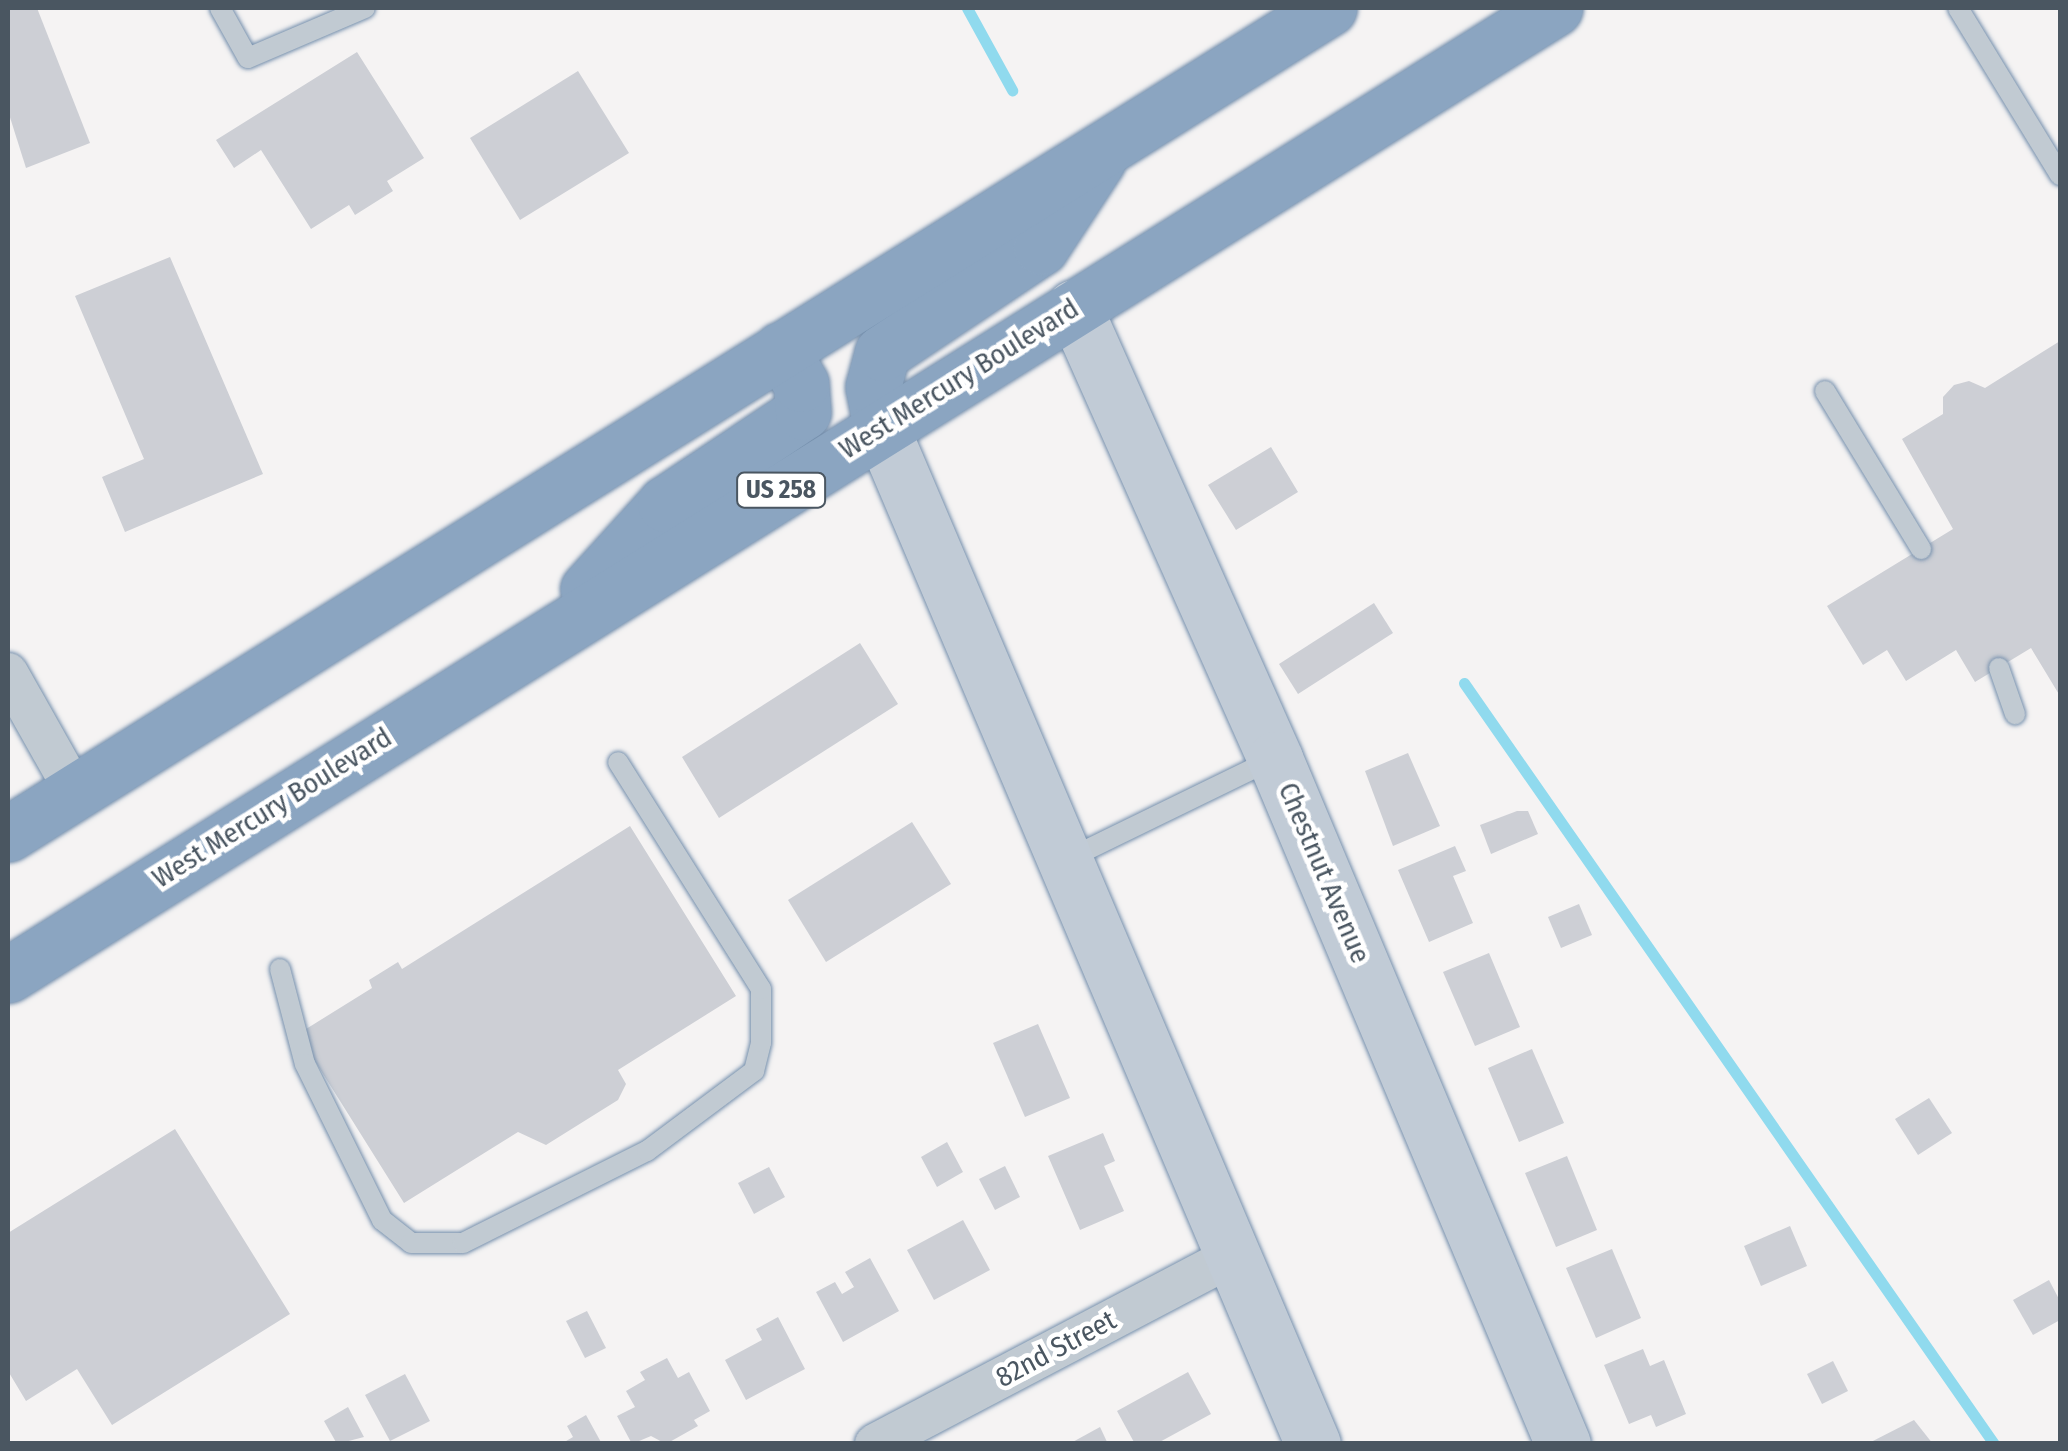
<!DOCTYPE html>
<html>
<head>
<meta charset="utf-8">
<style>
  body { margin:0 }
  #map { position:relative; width:2068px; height:1451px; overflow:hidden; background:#f5f3f3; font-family:"Fira Sans Condensed",sans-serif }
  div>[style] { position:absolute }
  .stream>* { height:11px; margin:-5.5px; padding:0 5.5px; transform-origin:5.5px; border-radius:5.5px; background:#90daee }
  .building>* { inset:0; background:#cdcfd5 }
  .roads { filter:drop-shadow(0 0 2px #7690ad) drop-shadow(0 0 2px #7690ad) }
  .lane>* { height:20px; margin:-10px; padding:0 10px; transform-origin:10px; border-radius:10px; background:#c1cad2 }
  .street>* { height:40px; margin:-20px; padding:0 20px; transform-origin:20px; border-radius:20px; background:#c1cad2 }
  .secondary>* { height:55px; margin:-27.5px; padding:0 27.5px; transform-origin:27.5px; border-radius:27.5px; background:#c1cbd6 }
  .highway>* { height:55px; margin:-27.5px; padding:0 27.5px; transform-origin:27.5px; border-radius:27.5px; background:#8ba5c1 }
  span { translate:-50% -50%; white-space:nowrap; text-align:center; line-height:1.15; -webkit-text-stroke:9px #fff; paint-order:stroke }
  .shield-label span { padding:2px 8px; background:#fff; border:2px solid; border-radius:8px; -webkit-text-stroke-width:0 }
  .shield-label { font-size:25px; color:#4a5661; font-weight:700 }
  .street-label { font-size:28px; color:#4a5661 }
  .frame { position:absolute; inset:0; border:10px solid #4a5661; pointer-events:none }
</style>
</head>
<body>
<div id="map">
  <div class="stream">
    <div style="left:967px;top:8px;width:94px;rotate:61.2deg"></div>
    <div style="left:1464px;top:683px;width:927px;rotate:55.14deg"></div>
  </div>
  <div class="building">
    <div style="clip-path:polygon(8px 8px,37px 8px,90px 143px,26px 168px,8px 111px)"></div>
    <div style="clip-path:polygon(357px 52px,424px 158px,387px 181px,393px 191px,355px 215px,349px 205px,311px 229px,261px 150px,234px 168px,216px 140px)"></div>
    <div style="clip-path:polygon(578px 71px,629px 153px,520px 220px,470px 138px)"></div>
    <div style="clip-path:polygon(170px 257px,263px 474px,125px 532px,102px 477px,144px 459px,75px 296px)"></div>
    <div style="clip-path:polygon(2060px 341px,2060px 696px,2031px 648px,1975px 682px,1956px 650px,1906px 681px,1887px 650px,1863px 665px,1827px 606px,1953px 529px,1902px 439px,1943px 414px,1943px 397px,1954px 385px,1969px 381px,1985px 388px)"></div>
    <div style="clip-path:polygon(1271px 447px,1298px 492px,1236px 530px,1208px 485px)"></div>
    <div style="clip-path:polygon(1374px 603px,1393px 633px,1298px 694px,1279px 664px)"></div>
    <div style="clip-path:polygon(860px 643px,898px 704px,719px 818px,682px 757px)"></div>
    <div style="clip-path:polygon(1408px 753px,1440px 826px,1393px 846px,1365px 771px)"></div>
    <div style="clip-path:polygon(1517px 811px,1528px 811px,1538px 834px,1491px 854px,1480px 825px)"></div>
    <div style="clip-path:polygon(912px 822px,951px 884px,826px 962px,788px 900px)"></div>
    <div style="clip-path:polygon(630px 826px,736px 996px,618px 1070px,626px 1084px,618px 1100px,546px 1145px,518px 1132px,404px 1203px,298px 1034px,372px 988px,369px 980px,398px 962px,402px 969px)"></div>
    <div style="clip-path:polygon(1455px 846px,1466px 871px,1453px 876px,1473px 923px,1429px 942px,1398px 870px)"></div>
    <div style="clip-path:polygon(1579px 904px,1592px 935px,1561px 948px,1548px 917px)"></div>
    <div style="clip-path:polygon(1489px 953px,1520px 1027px,1475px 1046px,1443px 972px)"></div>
    <div style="clip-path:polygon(1038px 1024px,1070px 1098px,1025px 1117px,993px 1043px)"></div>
    <div style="clip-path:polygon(1532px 1049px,1564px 1123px,1519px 1142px,1488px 1068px)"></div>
    <div style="clip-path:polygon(1929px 1098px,1952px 1133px,1918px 1155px,1895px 1119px)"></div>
    <div style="clip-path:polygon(175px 1129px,290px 1314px,112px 1425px,77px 1369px,26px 1401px,8px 1371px,8px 1233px)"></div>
    <div style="clip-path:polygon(1103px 1133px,1115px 1161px,1104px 1166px,1124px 1211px,1080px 1230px,1048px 1156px)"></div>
    <div style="clip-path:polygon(947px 1142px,963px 1172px,937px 1187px,921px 1157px)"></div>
    <div style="clip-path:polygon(1567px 1156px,1597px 1230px,1556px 1247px,1525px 1173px)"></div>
    <div style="clip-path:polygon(1005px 1166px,1020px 1197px,995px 1210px,979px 1179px)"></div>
    <div style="clip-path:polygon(769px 1167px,785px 1197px,754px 1214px,738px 1183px)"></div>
    <div style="clip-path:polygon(963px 1220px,990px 1270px,934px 1300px,907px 1250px)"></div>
    <div style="clip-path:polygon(1790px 1226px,1807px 1266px,1761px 1286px,1744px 1246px)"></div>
    <div style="clip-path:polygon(1612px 1249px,1641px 1318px,1596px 1338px,1566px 1268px)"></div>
    <div style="clip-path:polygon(870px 1258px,899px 1311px,843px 1342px,816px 1292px,835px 1282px,842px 1294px,854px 1287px,845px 1272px)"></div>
    <div style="clip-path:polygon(2049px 1280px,2060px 1301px,2060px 1320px,2033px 1335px,2013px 1300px)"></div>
    <div style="clip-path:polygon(587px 1311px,606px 1348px,585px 1358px,566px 1321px)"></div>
    <div style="clip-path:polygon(778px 1317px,805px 1369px,746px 1400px,725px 1360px,762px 1340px,756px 1329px)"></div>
    <div style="clip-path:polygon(1643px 1349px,1650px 1366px,1664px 1360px,1686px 1414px,1656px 1427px,1651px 1415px,1629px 1424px,1604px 1365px)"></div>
    <div style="clip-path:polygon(667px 1358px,678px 1378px,689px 1372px,710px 1411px,694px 1420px,698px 1426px,666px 1444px,651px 1436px,632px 1444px,617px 1416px,635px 1407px,626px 1391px,645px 1380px,640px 1372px)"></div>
    <div style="clip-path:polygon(1833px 1361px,1848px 1391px,1822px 1404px,1807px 1374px)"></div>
    <div style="clip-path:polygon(1188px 1372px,1211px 1414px,1156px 1444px,1135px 1444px,1117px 1411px)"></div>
    <div style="clip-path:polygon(405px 1374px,430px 1421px,390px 1441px,365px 1395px)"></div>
    <div style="clip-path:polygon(348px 1407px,364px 1437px,337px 1444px,324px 1421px)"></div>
    <div style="clip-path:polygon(586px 1415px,602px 1444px,561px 1444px,573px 1437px,567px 1426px)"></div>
    <div style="clip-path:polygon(1914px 1420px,1933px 1444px,1867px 1444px)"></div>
    <div style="clip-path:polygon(1100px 1427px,1108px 1444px,1069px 1444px)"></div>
  </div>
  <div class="roads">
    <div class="lane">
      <div style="left:220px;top:8px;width:57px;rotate:60.8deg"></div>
      <div style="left:248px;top:58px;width:127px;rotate:-23.1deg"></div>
      <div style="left:1958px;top:8px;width:196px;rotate:58.6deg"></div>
      <div style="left:1825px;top:391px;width:185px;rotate:58.7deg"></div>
      <div style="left:1999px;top:668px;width:49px;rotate:70.8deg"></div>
      <div style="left:1068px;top:859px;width:226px;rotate:-26deg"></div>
      <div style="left:280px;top:969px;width:98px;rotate:75.3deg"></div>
      <div style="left:305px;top:1064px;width:174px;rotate:63.7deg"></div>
      <div style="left:382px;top:1220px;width:37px;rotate:38deg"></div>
      <div style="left:411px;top:1243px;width:52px"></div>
      <div style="left:463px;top:1243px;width:206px;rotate:-26.6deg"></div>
      <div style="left:647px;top:1151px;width:134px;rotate:-36.8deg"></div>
      <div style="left:754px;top:1071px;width:30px;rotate:-76deg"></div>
      <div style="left:761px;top:1042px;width:53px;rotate:-90deg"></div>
      <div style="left:761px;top:989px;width:268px;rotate:-122.2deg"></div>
    </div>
    <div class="street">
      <div style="left:8px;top:673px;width:137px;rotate:60.6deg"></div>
      <div style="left:875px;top:1444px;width:409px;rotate:-27.7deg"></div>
    </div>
    <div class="secondary">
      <div style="left:1074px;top:307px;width:495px;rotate:66deg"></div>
      <div style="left:1275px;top:759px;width:743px;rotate:67.2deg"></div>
      <div style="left:881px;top:427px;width:1105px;rotate:66.99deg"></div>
    </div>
    <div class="highway">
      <div style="left:881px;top:427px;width:41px;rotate:-101.3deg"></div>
      <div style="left:873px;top:387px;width:35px;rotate:-75deg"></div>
      <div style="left:882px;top:353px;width:191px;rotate:-33.7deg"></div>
      <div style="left:1041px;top:247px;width:104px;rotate:-56.8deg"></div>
      <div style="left:588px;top:589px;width:115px;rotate:-47.8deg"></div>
      <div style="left:665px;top:504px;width:166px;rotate:-33.7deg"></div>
      <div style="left:803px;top:412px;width:28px;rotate:-94deg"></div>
      <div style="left:801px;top:384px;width:40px;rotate:-119.7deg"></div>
      <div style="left:8px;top:834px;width:1558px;rotate:-32.02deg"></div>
      <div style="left:8px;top:975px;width:1824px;rotate:-32.01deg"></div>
    </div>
  </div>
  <div class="shield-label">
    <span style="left:781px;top:490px">US 258</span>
  </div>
  <div class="street-label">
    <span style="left:959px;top:379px;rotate:-32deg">West Mercury Boulevard</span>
    <span style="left:272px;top:808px;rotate:-32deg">West Mercury Boulevard</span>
    <span style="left:1324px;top:873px;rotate:67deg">Chestnut Avenue</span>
    <span style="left:1056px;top:1349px;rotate:-28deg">82nd Street</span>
  </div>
  <div class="frame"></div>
</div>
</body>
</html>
